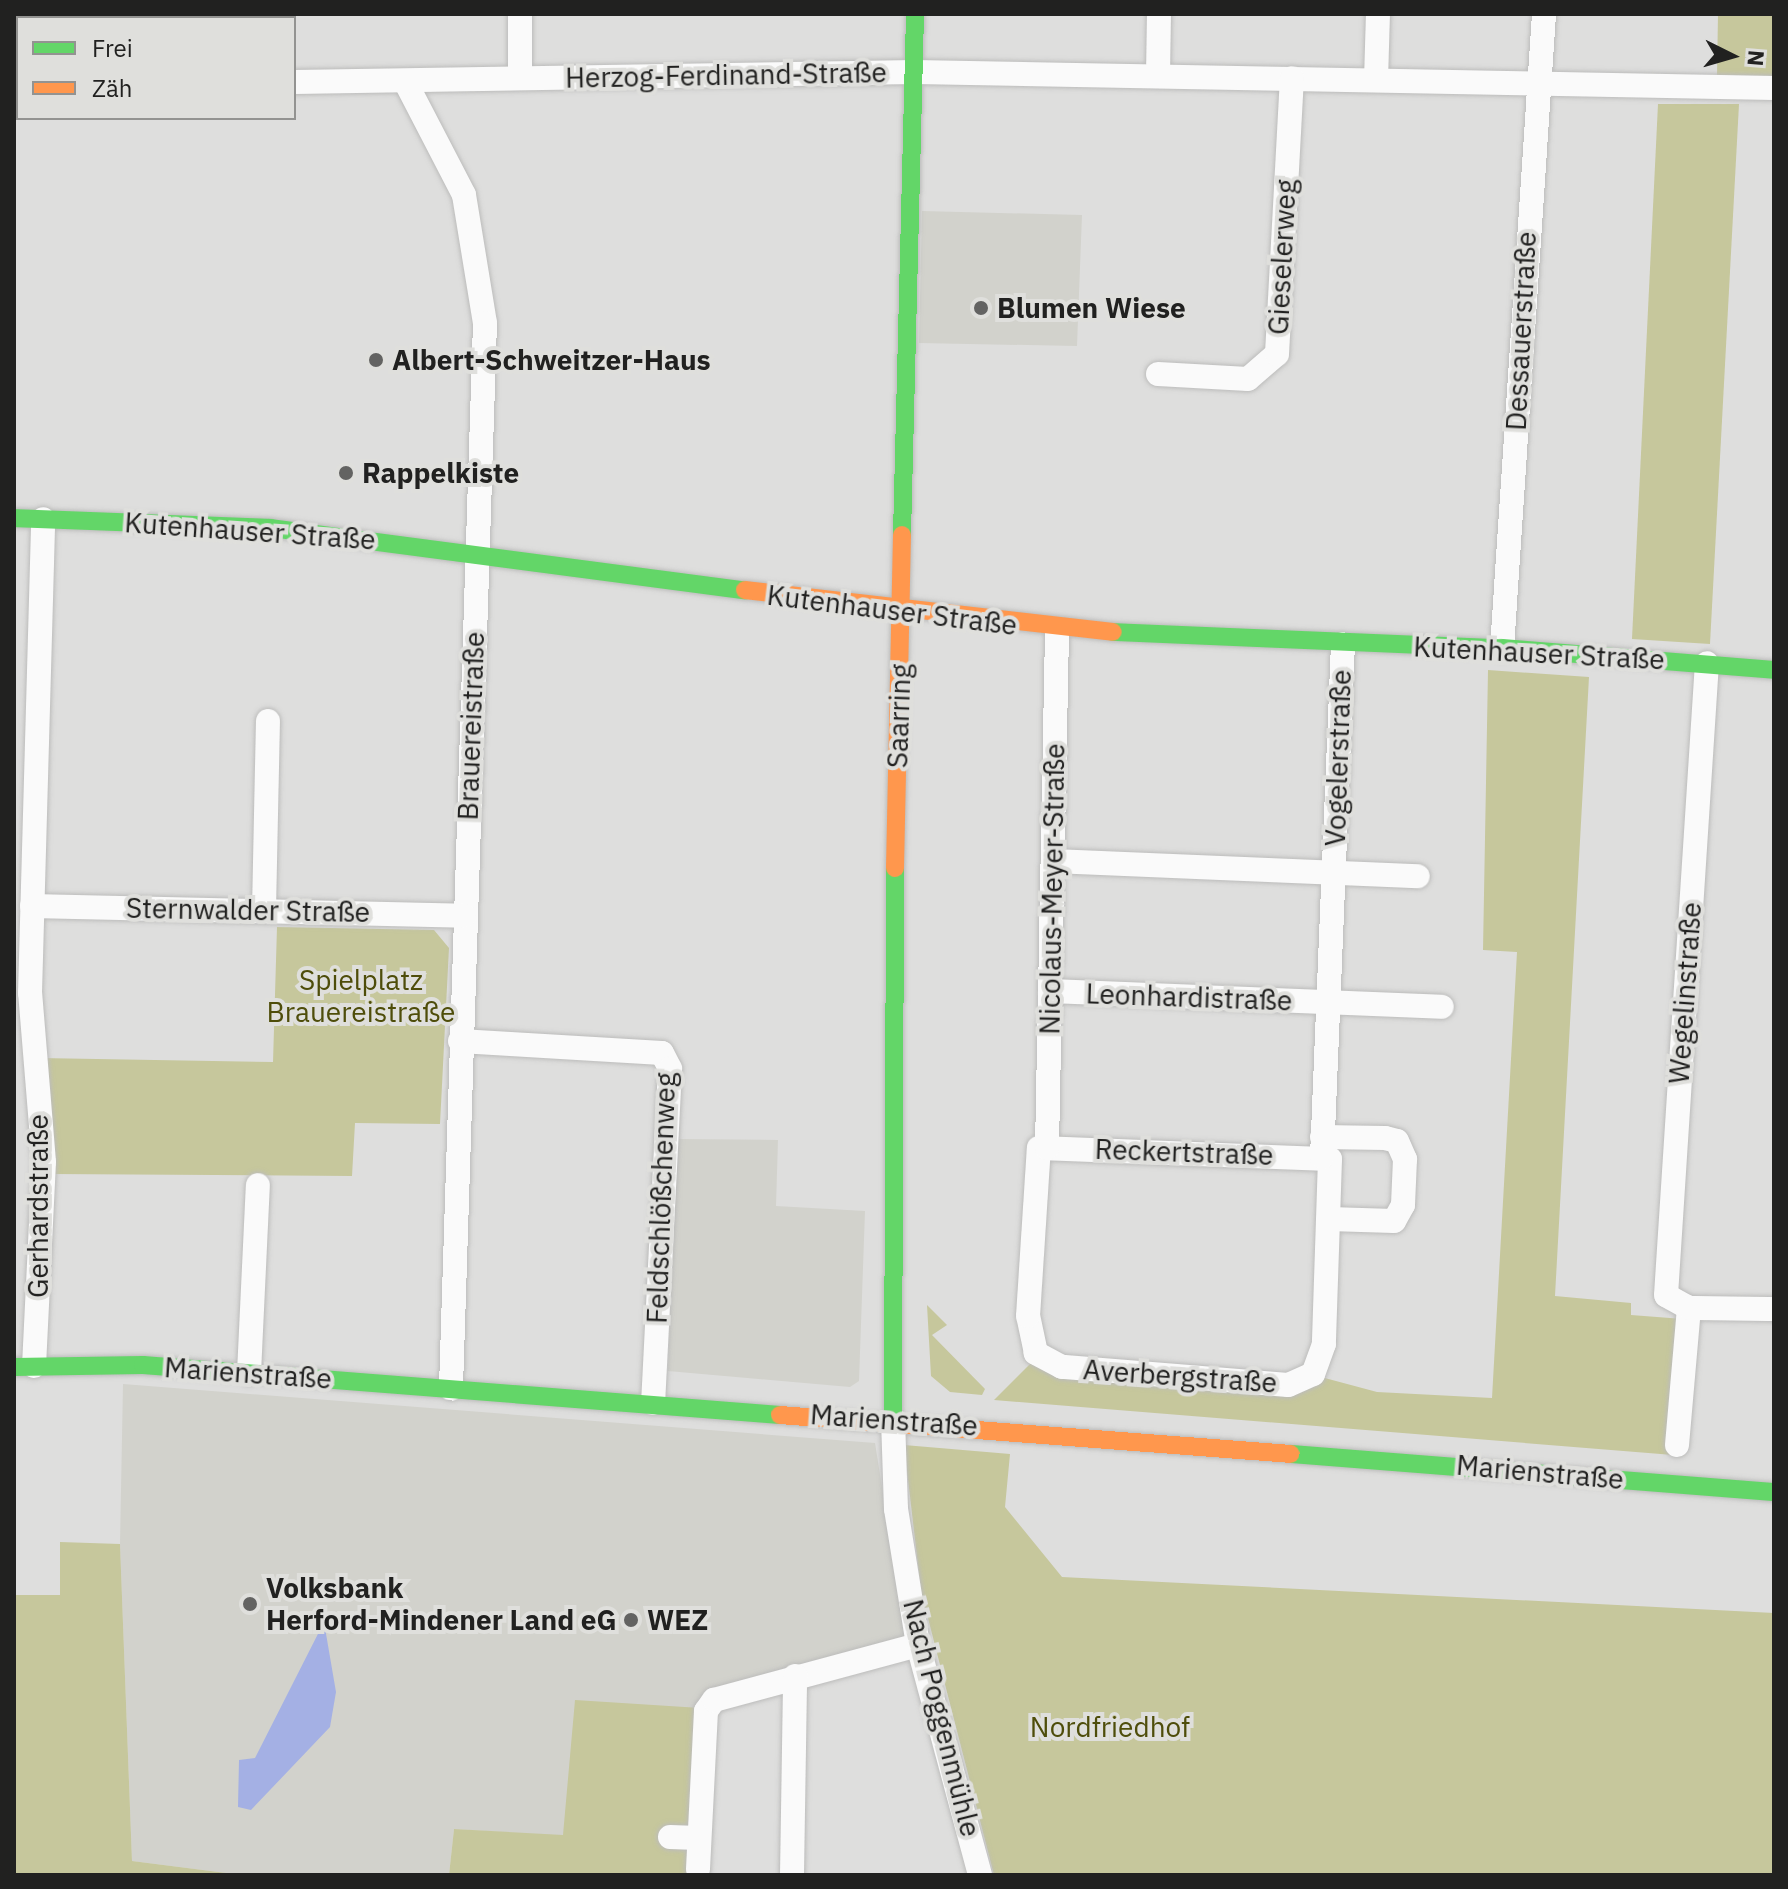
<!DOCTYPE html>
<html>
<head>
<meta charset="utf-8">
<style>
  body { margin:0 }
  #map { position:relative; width:1788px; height:1889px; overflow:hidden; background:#dededd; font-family:"IBM Plex Sans",sans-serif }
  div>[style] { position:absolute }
  .built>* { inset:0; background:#d2d2cc }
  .green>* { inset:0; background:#c6c79c }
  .water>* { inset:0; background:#a4b0e4 }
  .roads { filter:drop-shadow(0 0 2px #bcbcbb) drop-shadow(0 0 2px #bcbcbb) }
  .street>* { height:24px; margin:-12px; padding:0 12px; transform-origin:12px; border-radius:12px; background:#fafafa }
  .fast>* { height:18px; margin:-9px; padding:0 9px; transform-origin:9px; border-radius:9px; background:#63d668 }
  .slow>* { height:18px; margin:-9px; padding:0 9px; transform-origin:9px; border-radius:9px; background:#ff974d }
  .dots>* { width:22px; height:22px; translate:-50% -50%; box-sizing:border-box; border:4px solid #dfdfdc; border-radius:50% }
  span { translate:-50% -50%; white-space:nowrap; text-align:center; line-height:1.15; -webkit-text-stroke:8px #dfdfdc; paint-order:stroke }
  .street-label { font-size:28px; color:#212120 }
  .poi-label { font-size:28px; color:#212120; font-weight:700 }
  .left { translate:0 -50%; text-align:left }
  .park-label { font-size:28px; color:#4e4d0a }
  .frame { position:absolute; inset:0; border:16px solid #212120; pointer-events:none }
  .legend { position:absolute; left:16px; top:16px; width:280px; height:104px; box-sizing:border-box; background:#dfdfdc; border:2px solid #939391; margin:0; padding:10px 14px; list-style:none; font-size:24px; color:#212120 }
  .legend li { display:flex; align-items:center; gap:16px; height:40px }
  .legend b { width:40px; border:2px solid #939391 }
  .north { position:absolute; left:1692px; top:16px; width:80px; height:80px; -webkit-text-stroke:6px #dfdfdc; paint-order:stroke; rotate:95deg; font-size:22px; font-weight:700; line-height:32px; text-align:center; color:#212120 }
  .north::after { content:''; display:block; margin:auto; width:28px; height:36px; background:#212120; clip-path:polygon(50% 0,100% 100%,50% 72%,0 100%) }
</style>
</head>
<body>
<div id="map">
  <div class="built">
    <div style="clip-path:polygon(922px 211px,1082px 215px,1077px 346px,919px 343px)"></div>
    <div style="clip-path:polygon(676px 1139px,778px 1140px,776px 1206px,865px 1211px,859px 1381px,850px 1387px,668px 1371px)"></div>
    <div style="clip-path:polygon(123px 1384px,875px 1443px,909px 1657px,716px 1709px,564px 1836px,454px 1829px,449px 1875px,242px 1875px,132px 1861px,120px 1544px)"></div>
  </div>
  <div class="green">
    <div style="clip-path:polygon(1718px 14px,1774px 14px,1774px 77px,1717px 77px)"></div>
    <div style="clip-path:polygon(1658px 104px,1739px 104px,1710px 644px,1632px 639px)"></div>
    <div style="clip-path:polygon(1488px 670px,1589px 677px,1555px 1296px,1631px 1303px,1631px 1315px,1683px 1319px,1673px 1455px,994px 1400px,1036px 1358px,1321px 1377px,1377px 1392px,1492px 1398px,1517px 952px,1483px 950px)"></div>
    <div style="clip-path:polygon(277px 927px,434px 930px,449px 948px,440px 1124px,355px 1123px,352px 1176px,50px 1174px,39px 1058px,273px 1062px)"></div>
    <div style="clip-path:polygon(927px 1305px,947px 1325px,932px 1335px,985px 1389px,982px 1395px,950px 1392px,931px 1376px)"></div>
    <div style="clip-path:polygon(904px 1445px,1010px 1454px,1005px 1507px,1062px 1577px,1774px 1613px,1774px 1875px,994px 1875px,921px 1591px)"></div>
    <div style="clip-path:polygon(60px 1542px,120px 1544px,132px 1861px,242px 1875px,14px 1875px,14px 1595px,60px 1595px)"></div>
    <div style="clip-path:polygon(575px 1700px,716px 1709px,707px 1875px,449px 1875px,454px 1829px,563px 1835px)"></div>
  </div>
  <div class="water">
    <div style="clip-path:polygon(324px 1622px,336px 1692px,330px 1727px,251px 1810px,238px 1807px,239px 1760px,255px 1758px)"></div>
  </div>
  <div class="roads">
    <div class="street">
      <div style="left:520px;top:14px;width:64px;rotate:90deg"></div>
      <div style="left:1158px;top:76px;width:62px;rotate:-89.1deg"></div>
      <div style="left:1376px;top:80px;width:66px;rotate:-88.3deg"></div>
      <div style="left:405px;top:81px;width:128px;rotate:62.6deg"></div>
      <div style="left:464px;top:195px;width:130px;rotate:80.7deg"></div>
      <div style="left:485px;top:323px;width:1066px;rotate:91.83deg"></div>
      <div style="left:14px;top:82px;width:4px"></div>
      <div style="left:294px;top:82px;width:621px;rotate:-0.92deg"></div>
      <div style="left:915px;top:72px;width:859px;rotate:1.07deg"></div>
      <div style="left:1158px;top:374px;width:90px;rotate:3.2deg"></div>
      <div style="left:1248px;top:379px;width:38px;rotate:-41deg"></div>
      <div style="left:1277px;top:354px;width:276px;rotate:-86.9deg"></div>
      <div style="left:1502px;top:648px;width:635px;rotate:-86.21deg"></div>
      <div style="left:1053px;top:861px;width:365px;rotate:2.4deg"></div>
      <div style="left:32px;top:906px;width:432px;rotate:1.3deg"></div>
      <div style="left:264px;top:910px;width:189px;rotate:-88.8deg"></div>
      <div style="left:1050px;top:991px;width:392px;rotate:2.3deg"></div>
      <div style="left:460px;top:1041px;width:202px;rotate:3.4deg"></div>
      <div style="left:662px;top:1053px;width:18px;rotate:63deg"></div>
      <div style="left:670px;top:1069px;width:334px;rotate:92.9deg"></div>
      <div style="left:1322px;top:1137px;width:63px;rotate:0.9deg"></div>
      <div style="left:1385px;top:1138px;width:12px;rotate:14deg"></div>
      <div style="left:1397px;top:1141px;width:20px;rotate:66deg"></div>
      <div style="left:1405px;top:1159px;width:46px;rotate:92.5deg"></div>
      <div style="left:1403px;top:1205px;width:18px;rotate:119deg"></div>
      <div style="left:1394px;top:1221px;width:65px;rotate:-178.2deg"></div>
      <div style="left:1039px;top:1148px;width:291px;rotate:2.2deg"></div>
      <div style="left:1330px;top:1159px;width:185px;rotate:91.9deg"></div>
      <div style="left:1324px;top:1344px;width:32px;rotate:110deg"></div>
      <div style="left:1313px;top:1374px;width:27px;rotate:156deg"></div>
      <div style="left:1288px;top:1385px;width:227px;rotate:-175.4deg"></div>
      <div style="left:1062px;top:1367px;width:30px;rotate:-152deg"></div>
      <div style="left:1036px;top:1353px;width:38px;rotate:-102deg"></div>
      <div style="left:1028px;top:1316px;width:168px;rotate:-86.3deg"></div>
      <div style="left:1047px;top:1148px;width:518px;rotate:-88.89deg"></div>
      <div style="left:1322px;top:1157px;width:513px;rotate:-87.66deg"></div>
      <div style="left:1689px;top:1308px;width:26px;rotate:-151deg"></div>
      <div style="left:1666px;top:1295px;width:633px;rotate:-86.29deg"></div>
      <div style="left:34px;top:1366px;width:204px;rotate:-87.2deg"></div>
      <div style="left:44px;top:1162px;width:170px;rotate:-94.7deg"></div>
      <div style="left:30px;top:993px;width:474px;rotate:-88.4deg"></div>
      <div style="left:249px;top:1373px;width:188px;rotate:-87.3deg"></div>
      <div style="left:893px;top:1419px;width:90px;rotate:88.1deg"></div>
      <div style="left:896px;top:1509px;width:138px;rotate:80.8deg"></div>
      <div style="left:918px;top:1645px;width:238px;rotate:74.9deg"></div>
      <div style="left:1677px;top:1445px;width:138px;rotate:-85deg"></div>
      <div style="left:1689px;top:1308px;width:85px;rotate:0.7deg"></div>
      <div style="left:670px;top:1837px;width:28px;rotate:2deg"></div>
      <div style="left:698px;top:1869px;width:158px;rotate:-87.1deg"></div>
      <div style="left:706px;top:1711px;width:14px;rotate:-54deg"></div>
      <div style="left:714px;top:1700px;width:211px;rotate:-15.1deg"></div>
      <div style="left:792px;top:1875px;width:199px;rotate:-89.1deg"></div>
    </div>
    <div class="fast">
      <div style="left:14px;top:518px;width:257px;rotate:2.2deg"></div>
      <div style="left:271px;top:528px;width:478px;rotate:7.5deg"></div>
      <div style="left:902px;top:535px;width:521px;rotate:-88.57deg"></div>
      <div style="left:1113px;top:632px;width:389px;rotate:2.4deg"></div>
      <div style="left:1502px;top:648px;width:273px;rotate:4.6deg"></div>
      <div style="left:14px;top:1367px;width:129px;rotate:-0.9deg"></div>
      <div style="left:143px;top:1365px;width:639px;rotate:4.49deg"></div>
      <div style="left:893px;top:1419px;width:551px;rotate:-89.79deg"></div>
      <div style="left:1291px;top:1454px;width:484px;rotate:4.5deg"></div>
    </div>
    <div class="slow">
      <div style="left:745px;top:590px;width:370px;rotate:6.5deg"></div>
      <div style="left:895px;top:868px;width:333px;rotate:-88.8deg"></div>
      <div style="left:780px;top:1415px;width:512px;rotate:4.36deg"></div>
    </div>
  </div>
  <div class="dots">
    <div style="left:981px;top:308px;background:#636362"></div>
    <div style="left:376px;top:360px;background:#636362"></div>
    <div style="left:346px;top:473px;background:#636362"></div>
    <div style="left:250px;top:1604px;background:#636362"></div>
    <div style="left:631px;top:1620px;background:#636362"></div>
  </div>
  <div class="street-label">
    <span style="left:726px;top:75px;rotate:-1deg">Herzog-Ferdinand-Straße</span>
    <span style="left:1282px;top:257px;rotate:-87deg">Gieselerweg</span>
    <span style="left:1521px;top:331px;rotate:-87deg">Dessauerstraße</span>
    <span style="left:250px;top:531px;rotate:4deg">Kutenhauser Straße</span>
    <span style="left:892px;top:610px;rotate:7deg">Kutenhauser Straße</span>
    <span style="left:1539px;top:653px;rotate:3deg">Kutenhauser Straße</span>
    <span style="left:899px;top:716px;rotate:-88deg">Saarring</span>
    <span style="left:471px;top:726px;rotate:-88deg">Brauereistraße</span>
    <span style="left:1338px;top:758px;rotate:-88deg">Vogelerstraße</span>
    <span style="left:1052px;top:889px;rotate:-89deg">Nicolaus-Meyer-Straße</span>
    <span style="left:248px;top:910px;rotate:1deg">Sternwalder Straße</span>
    <span style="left:1685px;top:993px;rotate:-86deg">Wegelinstraße</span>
    <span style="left:1189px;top:997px;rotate:2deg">Leonhardistraße</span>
    <span style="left:1184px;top:1152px;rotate:2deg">Reckertstraße</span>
    <span style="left:661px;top:1198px;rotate:-88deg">Feldschlößchenweg</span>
    <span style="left:38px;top:1206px;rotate:-90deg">Gerhardstraße</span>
    <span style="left:248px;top:1373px;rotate:4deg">Marienstraße</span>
    <span style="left:1180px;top:1376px;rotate:4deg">Averbergstraße</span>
    <span style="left:894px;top:1420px;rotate:4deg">Marienstraße</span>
    <span style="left:1540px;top:1472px;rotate:5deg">Marienstraße</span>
    <span style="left:942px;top:1718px;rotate:76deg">Nach Poggenmühle</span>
  </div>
  <div class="poi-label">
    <span class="left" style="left:997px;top:308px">Blumen Wiese</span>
    <span class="left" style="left:392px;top:360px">Albert-Schweitzer-Haus</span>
    <span class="left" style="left:362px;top:473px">Rappelkiste</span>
    <span class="left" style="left:266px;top:1604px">Volksbank<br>Herford-Mindener Land eG</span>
    <span class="left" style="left:647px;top:1620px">WEZ</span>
  </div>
  <div class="park-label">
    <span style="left:361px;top:996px">Spielplatz<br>Brauereistraße</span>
    <span style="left:1110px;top:1727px">Nordfriedhof</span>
  </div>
  <div class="frame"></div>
  <ul class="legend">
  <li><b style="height:10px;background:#63d668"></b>Frei</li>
  <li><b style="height:10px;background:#ff974d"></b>Zäh</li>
  </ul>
  <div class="north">N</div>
</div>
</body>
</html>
